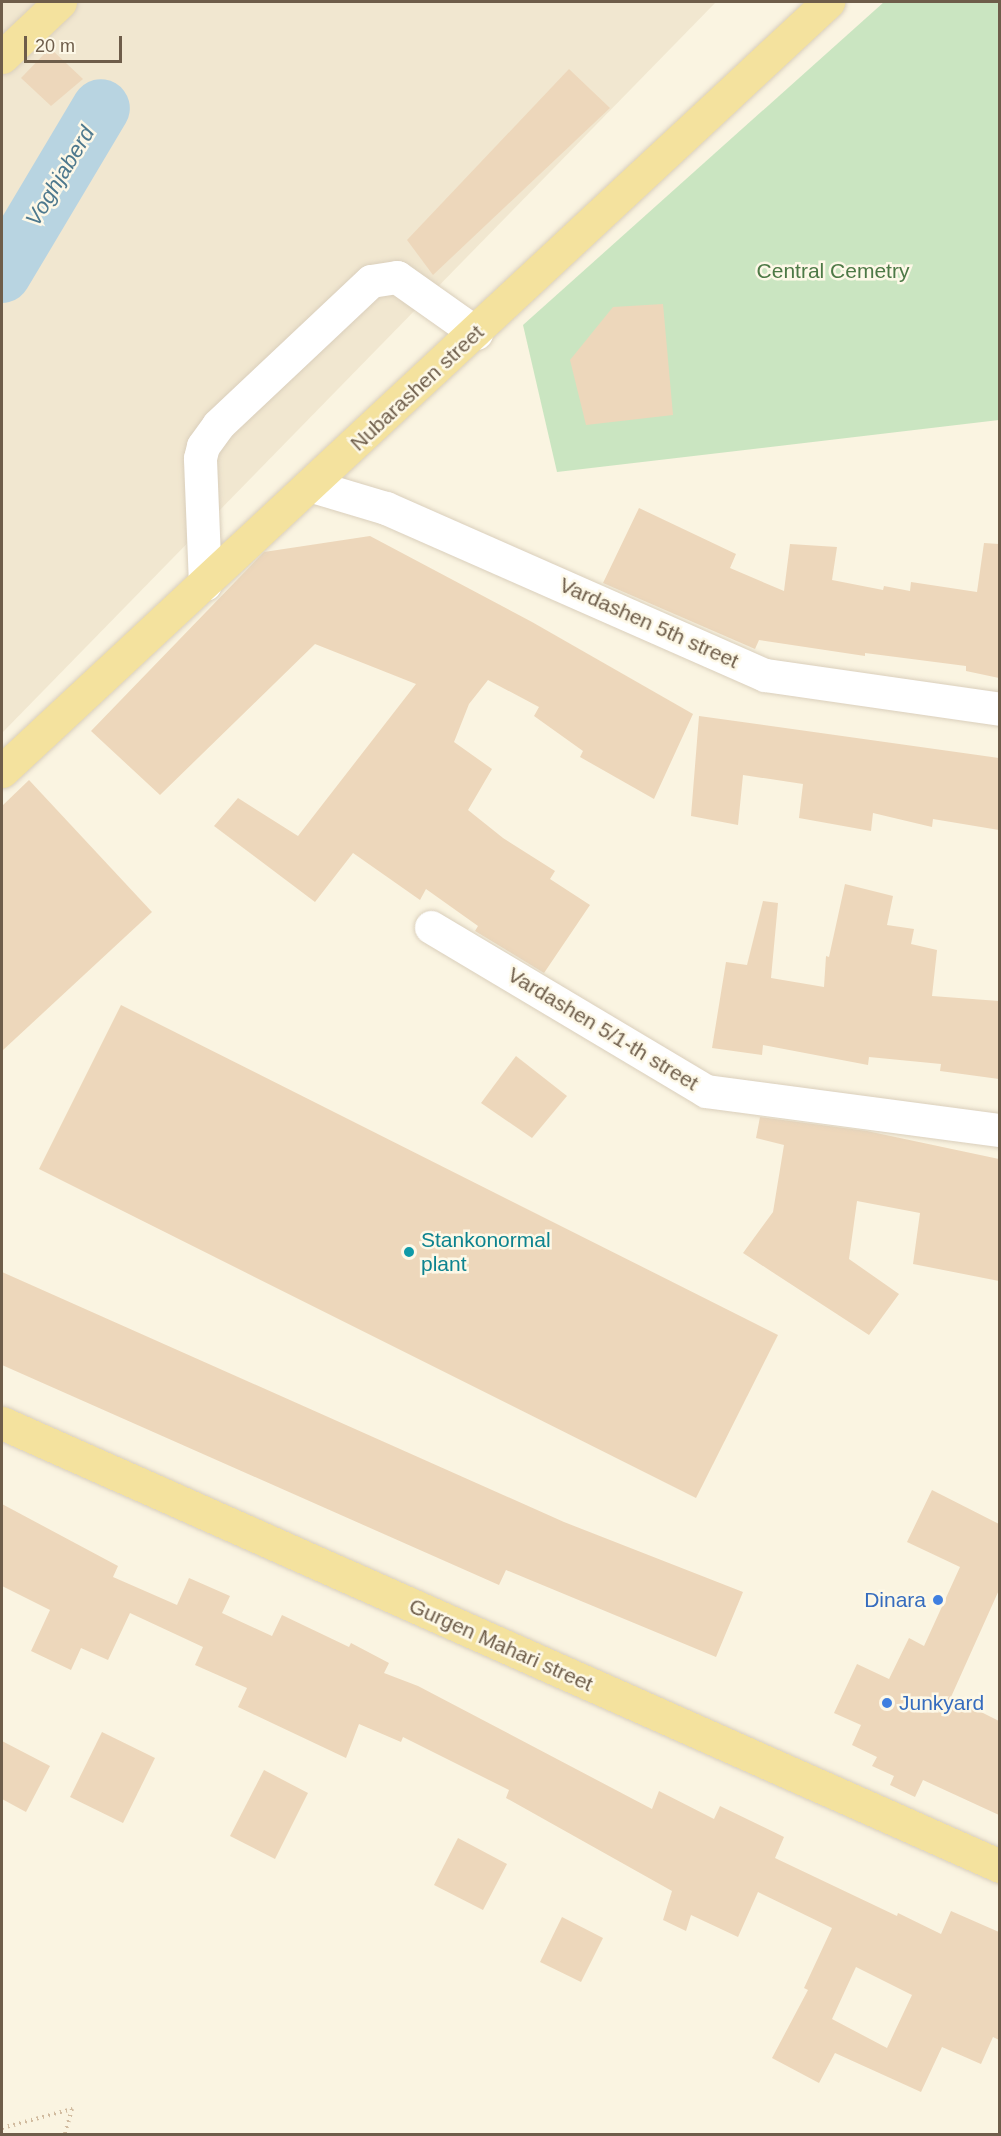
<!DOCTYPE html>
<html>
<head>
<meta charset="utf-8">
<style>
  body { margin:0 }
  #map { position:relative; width:1001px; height:2136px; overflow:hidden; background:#faf4e1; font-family:Arial,sans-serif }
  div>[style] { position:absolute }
  .residential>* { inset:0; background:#f1e7d0 }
  .green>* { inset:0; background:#cae5c1 }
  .river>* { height:58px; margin:-29px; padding:0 29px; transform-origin:29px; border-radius:29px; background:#b8d4e1 }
  .building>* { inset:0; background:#edd7bb }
  .path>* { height:4px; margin-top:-2px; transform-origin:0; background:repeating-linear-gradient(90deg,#d1bb9f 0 1.5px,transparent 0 6px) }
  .roads { filter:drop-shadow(0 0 2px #dacfbc) drop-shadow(0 0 2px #dacfbc) }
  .minor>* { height:33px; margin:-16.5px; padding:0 16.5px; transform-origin:16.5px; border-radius:16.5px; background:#fff }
  .major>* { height:33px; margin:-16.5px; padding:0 16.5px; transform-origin:16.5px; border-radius:16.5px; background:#f4e29e }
  .dots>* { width:16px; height:16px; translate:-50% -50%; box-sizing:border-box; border:3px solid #fdf8e7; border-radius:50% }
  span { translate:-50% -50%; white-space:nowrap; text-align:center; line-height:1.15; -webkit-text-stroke:5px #fdf8e7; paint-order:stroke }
  .park-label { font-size:21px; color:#4d7946 }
  .street-label { font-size:21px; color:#6e5d4a }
  .culture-label { font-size:21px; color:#0d838f }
  .left { translate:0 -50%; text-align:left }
  .shop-label { font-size:21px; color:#366cbe }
  .right { translate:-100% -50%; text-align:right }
  .water-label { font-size:22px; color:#4d788d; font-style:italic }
  .frame { position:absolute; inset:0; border:3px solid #6e5d4a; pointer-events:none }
  .scale { position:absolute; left:24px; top:36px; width:98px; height:27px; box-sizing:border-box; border:3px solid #6e5d4a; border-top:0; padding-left:8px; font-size:18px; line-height:21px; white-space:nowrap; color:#6e5d4a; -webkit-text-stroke:4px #fdf8e7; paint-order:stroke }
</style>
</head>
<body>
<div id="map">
  <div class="residential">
    <div style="clip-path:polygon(2px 2px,716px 2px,2px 733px)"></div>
  </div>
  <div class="green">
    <div style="clip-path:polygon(884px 2px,999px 2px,999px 420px,557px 472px,523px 325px)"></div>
  </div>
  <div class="river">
    <div style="left:2px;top:274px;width:193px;rotate:-59.2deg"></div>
  </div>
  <div class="building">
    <div style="clip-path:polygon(50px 48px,83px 79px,51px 106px,21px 78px)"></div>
    <div style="clip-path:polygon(569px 69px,610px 108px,433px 275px,407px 240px)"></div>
    <div style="clip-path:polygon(663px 304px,673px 415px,586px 425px,570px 360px,613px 307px)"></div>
    <div style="clip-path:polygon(639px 508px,736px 554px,730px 568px,784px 591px,790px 544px,837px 547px,832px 580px,883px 590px,884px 586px,910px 591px,911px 582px,977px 592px,984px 543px,999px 544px,999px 678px,966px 671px,966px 666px,865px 653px,865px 656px,759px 640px,755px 649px,603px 583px)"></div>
    <div style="clip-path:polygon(370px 536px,532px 622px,693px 714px,654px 799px,580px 757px,583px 751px,534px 716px,539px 707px,488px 680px,469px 704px,454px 742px,492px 769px,468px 810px,503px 838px,555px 871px,550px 879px,590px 905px,544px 973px,475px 931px,478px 926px,426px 889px,420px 900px,353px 853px,315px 902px,214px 826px,238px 798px,298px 836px,416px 684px,315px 644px,160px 795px,91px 731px,264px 552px)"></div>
    <div style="clip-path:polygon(699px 716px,999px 758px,999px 830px,933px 819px,932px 827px,873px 813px,871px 831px,799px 818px,803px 784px,743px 775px,738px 825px,691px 816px)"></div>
    <div style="clip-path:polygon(29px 780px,152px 912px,2px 1051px,2px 806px)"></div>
    <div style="clip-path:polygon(845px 884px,893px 896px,887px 925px,914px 929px,911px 944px,937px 950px,932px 996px,999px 1001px,999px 1079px,940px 1071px,941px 1064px,869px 1057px,868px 1065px,763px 1045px,762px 1055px,712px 1048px,726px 962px,747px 965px,763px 901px,778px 903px,771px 978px,824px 987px,826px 956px,829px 957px)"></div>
    <div style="clip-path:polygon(121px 1005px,778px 1335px,696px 1498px,39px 1169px)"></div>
    <div style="clip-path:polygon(516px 1056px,567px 1096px,532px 1138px,481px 1103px)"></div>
    <div style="clip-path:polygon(760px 1117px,867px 1131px,999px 1159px,999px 1281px,913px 1264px,920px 1213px,857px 1201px,849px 1259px,899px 1294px,869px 1335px,743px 1253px,773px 1212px,784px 1145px,756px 1138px)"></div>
    <div style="clip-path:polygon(2px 1272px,564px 1522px,743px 1592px,716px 1657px,506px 1570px,499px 1585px,2px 1365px)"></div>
    <div style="clip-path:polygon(932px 1490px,999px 1524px,999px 1590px,951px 1697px,999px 1721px,999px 1815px,923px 1780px,915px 1797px,890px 1785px,894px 1776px,872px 1766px,877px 1757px,852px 1745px,861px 1725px,834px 1713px,857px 1664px,889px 1679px,909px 1638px,924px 1646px,960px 1567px,907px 1542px)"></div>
    <div style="clip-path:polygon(evenodd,2px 1504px,118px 1566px,113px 1577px,177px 1605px,189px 1578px,230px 1596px,222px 1613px,272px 1636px,282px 1615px,349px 1647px,351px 1643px,389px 1663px,384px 1673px,418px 1686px,652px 1809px,659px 1791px,714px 1819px,720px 1806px,784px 1837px,775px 1858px,897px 1916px,898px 1913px,941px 1934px,951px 1911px,999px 1932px,999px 2040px,993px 2037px,981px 2064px,942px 2047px,921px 2092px,835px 2053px,819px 2083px,772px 2058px,808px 1990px,804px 1988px,832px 1928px,758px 1892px,738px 1937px,691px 1915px,686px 1931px,663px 1920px,672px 1891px,506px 1798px,509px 1790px,403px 1737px,401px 1742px,359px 1724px,346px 1758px,238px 1707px,247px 1688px,195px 1665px,203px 1647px,130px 1613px,108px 1660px,81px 1648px,71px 1670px,31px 1651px,50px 1610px,2px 1586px,2px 1504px,856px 1967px,912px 1995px,887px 2048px,832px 2019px,856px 1967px)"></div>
    <div style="clip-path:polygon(102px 1732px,155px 1758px,123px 1823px,70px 1797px)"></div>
    <div style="clip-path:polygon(2px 1741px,50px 1766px,26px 1812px,2px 1799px)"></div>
    <div style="clip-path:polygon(264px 1770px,308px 1793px,275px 1859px,230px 1836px)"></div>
    <div style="clip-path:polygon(458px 1838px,507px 1864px,483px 1910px,434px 1885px)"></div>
    <div style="clip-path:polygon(562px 1917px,603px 1938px,581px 1982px,540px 1962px)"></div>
  </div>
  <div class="path">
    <div style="left:2px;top:2128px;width:73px;rotate:-15.2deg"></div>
    <div style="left:72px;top:2109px;width:26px;rotate:106deg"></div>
  </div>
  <div class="roads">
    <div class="minor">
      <div style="left:312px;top:486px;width:77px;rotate:16.6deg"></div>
      <div style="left:386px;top:508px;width:414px;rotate:23.8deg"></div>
      <div style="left:765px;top:675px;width:237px;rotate:8.2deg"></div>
      <div style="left:205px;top:584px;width:126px;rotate:-92.3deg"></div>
      <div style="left:200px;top:458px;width:12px;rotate:-76deg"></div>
      <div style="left:203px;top:446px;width:26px;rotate:-54deg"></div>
      <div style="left:218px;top:425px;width:210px;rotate:-43.3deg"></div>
      <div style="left:371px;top:281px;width:26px;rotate:-9deg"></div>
      <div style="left:397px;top:277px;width:97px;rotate:35.3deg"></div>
      <div style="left:431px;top:927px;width:320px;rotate:30.8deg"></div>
      <div style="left:706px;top:1091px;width:297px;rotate:7.6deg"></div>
    </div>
    <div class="major">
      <div style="left:2px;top:57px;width:80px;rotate:-43.5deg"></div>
      <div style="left:2px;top:771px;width:1129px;rotate:-42.95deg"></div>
      <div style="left:2px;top:1423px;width:1092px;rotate:23.94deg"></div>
    </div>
  </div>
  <div class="dots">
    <div style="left:409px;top:1252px;background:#0f9aa8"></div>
    <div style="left:938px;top:1600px;background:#3f7fe0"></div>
    <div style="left:887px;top:1703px;background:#3f7fe0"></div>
  </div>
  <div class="park-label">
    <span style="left:833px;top:271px">Central Cemetry</span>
  </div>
  <div class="street-label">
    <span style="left:417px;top:388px;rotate:-43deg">Nubarashen street</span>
    <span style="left:649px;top:623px;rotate:24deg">Vardashen 5th street</span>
    <span style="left:603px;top:1029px;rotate:31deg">Vardashen 5/1-th street</span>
    <span style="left:501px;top:1645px;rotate:24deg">Gurgen Mahari street</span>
  </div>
  <div class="culture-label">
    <span class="left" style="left:421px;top:1252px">Stankonormal<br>plant</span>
  </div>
  <div class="shop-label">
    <span class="right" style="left:926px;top:1600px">Dinara</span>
    <span class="left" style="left:899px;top:1703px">Junkyard</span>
  </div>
  <div class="water-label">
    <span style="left:60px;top:176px;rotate:-59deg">Voghjaberd</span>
  </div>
  <div class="frame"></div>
  <div class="scale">20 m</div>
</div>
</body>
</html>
